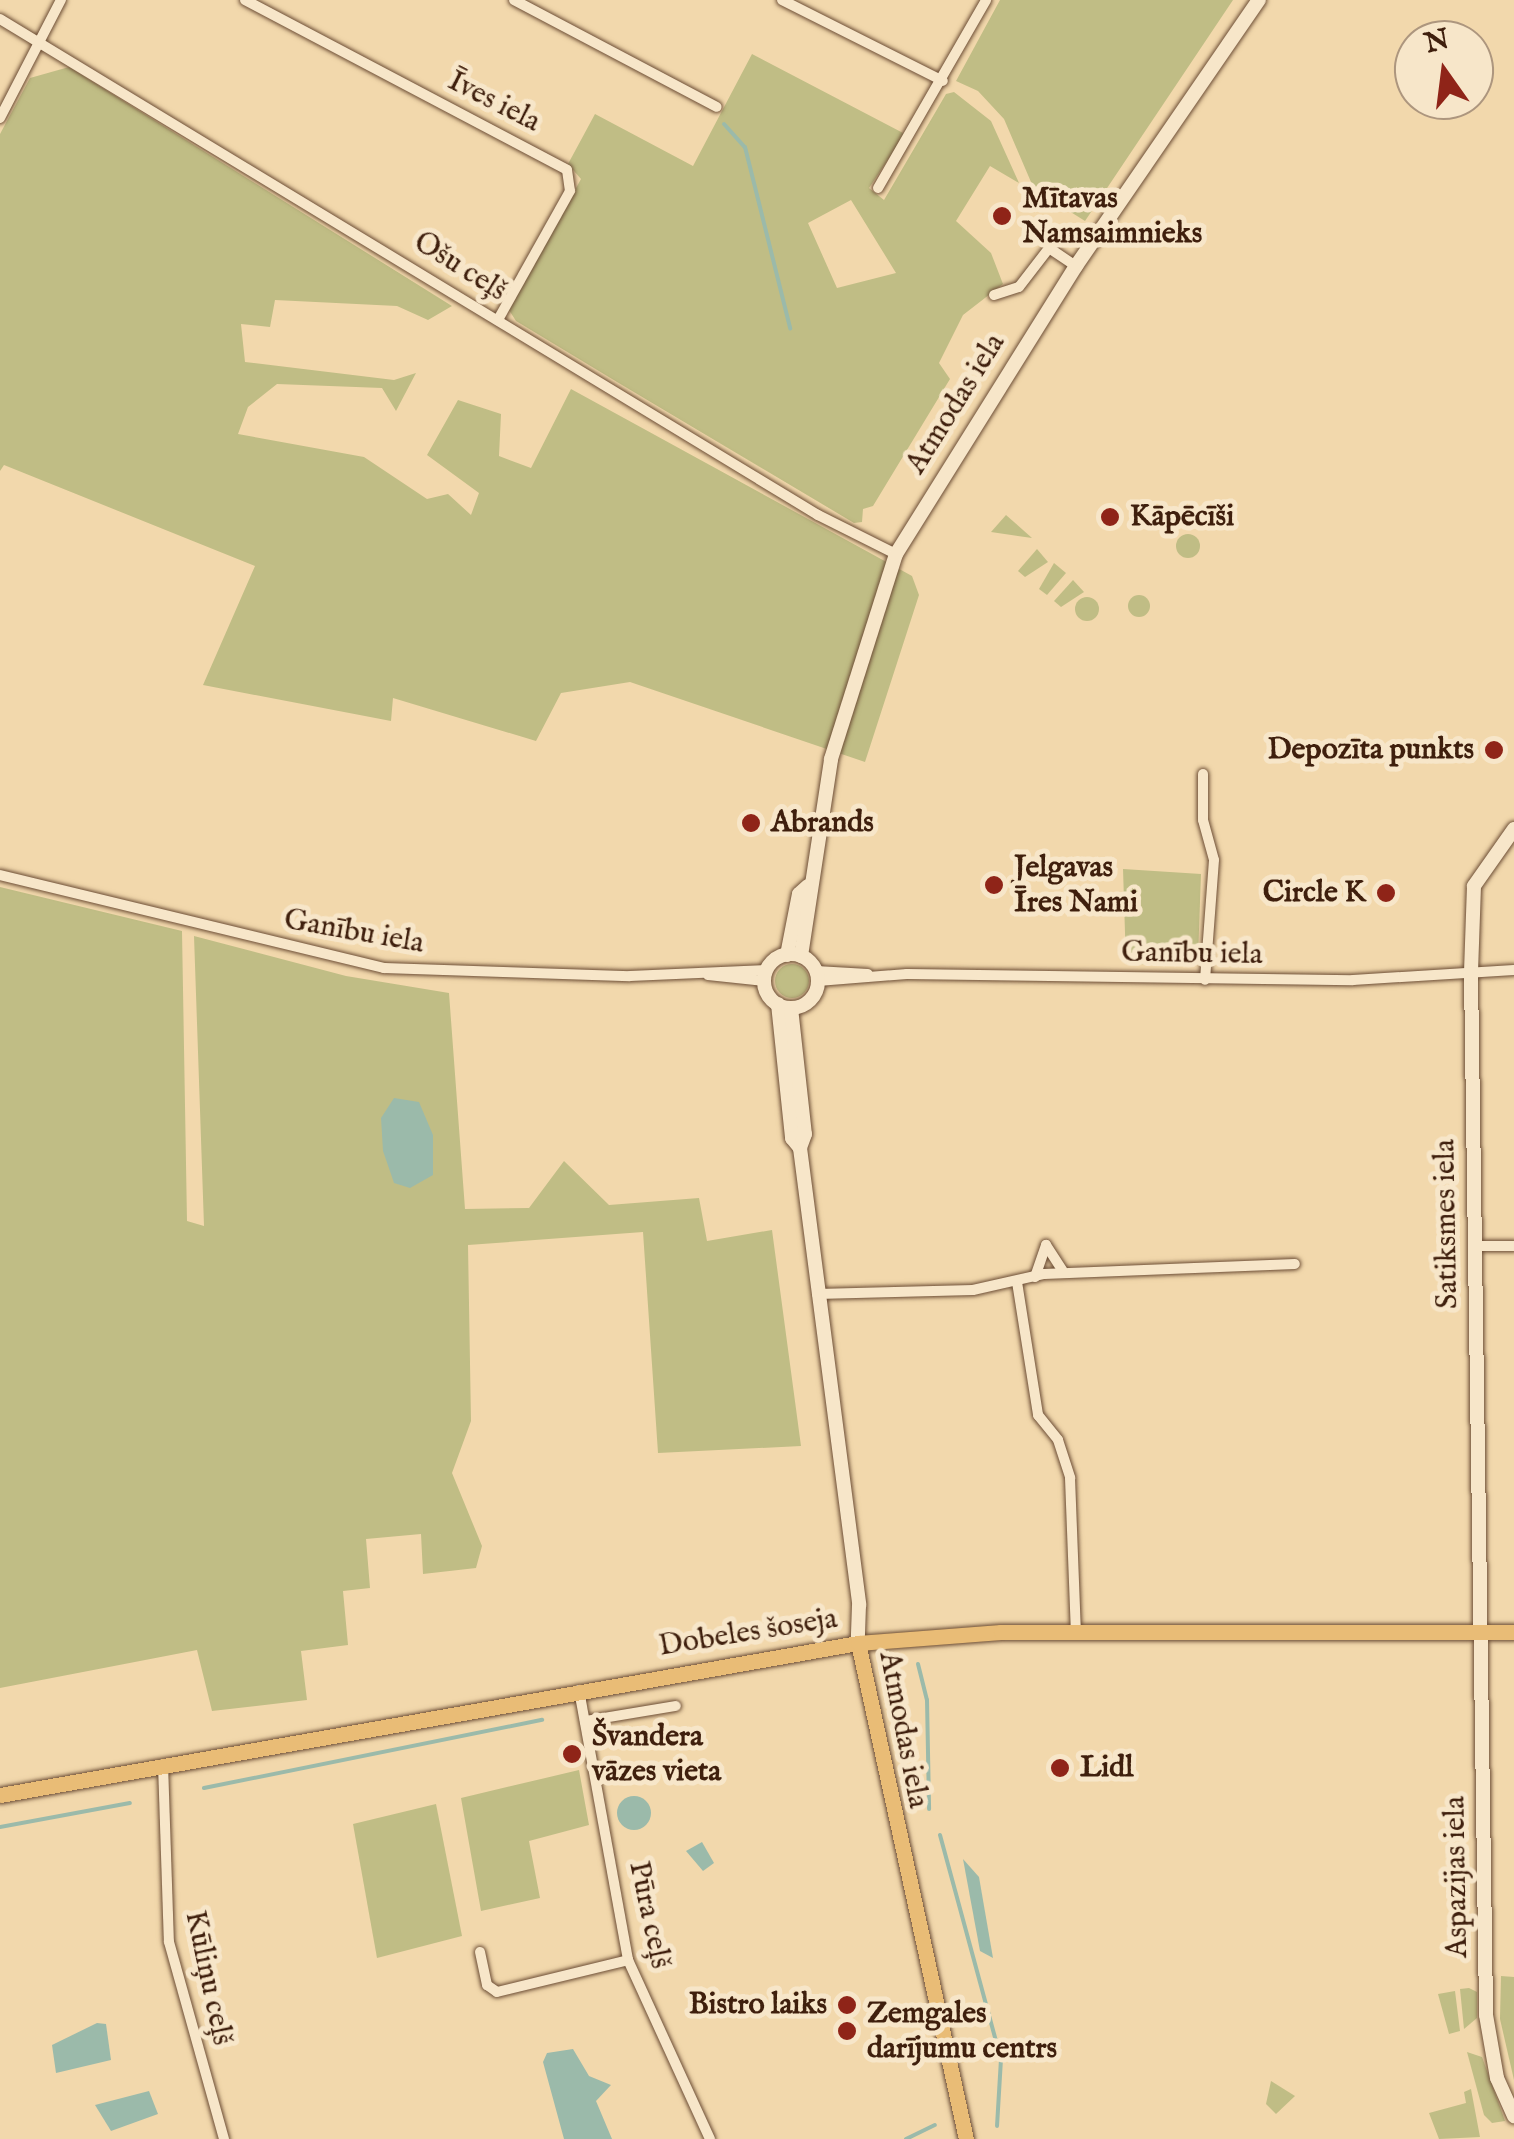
<!DOCTYPE html>
<html>
<head>
<meta charset="utf-8">
<style>
  body { margin:0 }
  #map { position:relative; width:1514px; height:2139px; overflow:hidden; background:#f2d8ac; font-family:"IM FELL English",serif }
  div>[style] { position:absolute }
  .green>* { inset:0; background:#c0bd85 }
  .round { border-radius:50% }
  .water>* { inset:0; background:#9bbaaa }
  .stream>* { height:4px; margin:-2px; padding:0 2px; transform-origin:2px; border-radius:2px; background:#9bbaaa }
  .roads { filter:drop-shadow(0 0 2px #6c4d35) drop-shadow(0 0 2px #6c4d35) }
  .street>* { height:10px; margin:-5px; padding:0 5px; transform-origin:5px; border-radius:5px; background:#f7e6c9 }
  .secondary>* { height:14px; margin:-7px; padding:0 7px; transform-origin:7px; border-radius:7px; background:#f7e6c9 }
  .secondary>.ring { margin:-7px; padding:0; box-sizing:content-box; background:none; border:14px solid #f7e6c9; border-radius:50% }
  .primary>* { height:15px; margin:-7.5px; padding:0 7.5px; transform-origin:7.5px; border-radius:7.5px; background:#e9bc76 }
  .dots>* { width:28px; height:28px; translate:-50% -50%; box-sizing:border-box; border:5px solid #f7e6c9; border-radius:50% }
  span { translate:-50% -50%; white-space:nowrap; text-align:center; line-height:1.15; -webkit-text-stroke:10px #f7e6c9; paint-order:stroke }
  .street-label { font-size:30px; color:#3f1f0d }
  .poi-label { font-size:30px; color:#3f1f0d; font-weight:700 }
  .left { translate:0 -50%; text-align:left }
  .right { translate:-100% -50%; text-align:right }
  .north { position:absolute; left:1394px; top:20px; width:100px; height:100px; box-sizing:border-box; background:#f7e6c9; border:2px solid #ad967e; border-radius:50%; rotate:346deg; font-size:28px; font-weight:700; line-height:40px; text-align:center; color:#3f1f0d }
  .north::after { content:''; display:block; margin:auto; width:35px; height:45px; background:#8f2418; clip-path:polygon(50% 0,100% 100%,50% 72%,0 100%) }
</style>
</head>
<body>
<div id="map">
  <div class="green">
    <div style="clip-path:polygon(1000px 0,1233px 0,1085px 221px,1034px 189px,1004px 119px,978px 91px,956px 81px)"></div>
    <div style="clip-path:polygon(evenodd,752px 54px,905px 134px,869px 188px,884px 200px,946px 94px,954px 92px,991px 121px,1019px 183px,990px 166px,956px 221px,991px 253px,1003px 284px,963px 315px,939px 363px,950px 379px,873px 506px,863px 509px,862px 522px,854px 523px,617px 382px,516px 321px,509px 310px,581px 179px,568px 164px,595px 114px,693px 166px,752px 54px,851px 200px,896px 273px,837px 288px,808px 223px,851px 200px)"></div>
    <div style="clip-path:polygon(69px 67px,452px 306px,428px 320px,397px 306px,275px 300px,270px 327px,241px 324px,245px 362px,394px 380px,416px 373px,396px 411px,382px 388px,277px 384px,248px 407px,238px 434px,364px 457px,427px 499px,448px 494px,471px 515px,479px 493px,427px 455px,458px 400px,501px 414px,499px 456px,531px 468px,571px 389px,912px 576px,919px 595px,865px 762px,630px 682px,561px 693px,536px 741px,393px 698px,391px 721px,203px 685px,255px 566px,4px 465px,0 471px,0 134px,30px 78px)"></div>
    <div style="clip-path:polygon(1006px 515px,1032px 538px,991px 532px)"></div>
    <div class="round" style="left:1176px;top:534px;width:24px;height:24px"></div>
    <div style="clip-path:polygon(1037px 549px,1048px 562px,1025px 577px,1018px 571px)"></div>
    <div style="clip-path:polygon(1054px 563px,1066px 573px,1047px 595px,1039px 589px)"></div>
    <div style="clip-path:polygon(1073px 580px,1084px 592px,1061px 607px,1054px 601px)"></div>
    <div class="round" style="left:1128px;top:595px;width:22px;height:22px"></div>
    <div class="round" style="left:1075px;top:597px;width:24px;height:24px"></div>
    <div style="clip-path:polygon(1123px 869px,1201px 874px,1198px 957px,1187px 965px,1126px 964px)"></div>
    <div style="clip-path:polygon(0 887px,182px 931px,187px 1221px,204px 1226px,194px 936px,346px 976px,449px 993px,465px 1209px,529px 1208px,564px 1161px,609px 1205px,699px 1198px,707px 1241px,772px 1230px,801px 1446px,658px 1453px,643px 1232px,468px 1245px,471px 1421px,452px 1473px,482px 1546px,476px 1568px,423px 1574px,421px 1534px,366px 1539px,370px 1588px,343px 1591px,348px 1645px,301px 1651px,307px 1700px,212px 1711px,197px 1650px,0 1688px)"></div>
    <div class="round" style="left:775px;top:964px;width:34px;height:34px"></div>
    <div style="clip-path:polygon(579px 1770px,589px 1825px,529px 1841px,540px 1898px,481px 1911px,461px 1798px)"></div>
    <div style="clip-path:polygon(436px 1804px,462px 1936px,377px 1958px,353px 1824px)"></div>
    <div style="clip-path:polygon(1501px 1976px,1514px 1977px,1514px 2080px,1500px 2019px)"></div>
    <div style="clip-path:polygon(1469px 1988px,1477px 1992px,1477px 2018px,1464px 2029px,1460px 1989px)"></div>
    <div style="clip-path:polygon(1455px 1991px,1460px 2031px,1449px 2034px,1438px 1994px)"></div>
    <div style="clip-path:polygon(1467px 2052px,1482px 2057px,1505px 2121px,1492px 2123px,1484px 2115px)"></div>
    <div style="clip-path:polygon(1271px 2081px,1295px 2096px,1276px 2114px,1266px 2104px)"></div>
    <div style="clip-path:polygon(1471px 2089px,1480px 2137px,1439px 2139px,1429px 2113px,1466px 2103px,1464px 2092px)"></div>
  </div>
  <div class="water">
    <div style="clip-path:polygon(394px 1098px,419px 1102px,433px 1135px,433px 1175px,410px 1188px,394px 1183px,383px 1151px,381px 1118px)"></div>
    <div class="round" style="left:617px;top:1796px;width:34px;height:34px"></div>
    <div style="clip-path:polygon(702px 1842px,714px 1863px,703px 1871px,686px 1851px)"></div>
    <div style="clip-path:polygon(963px 1859px,979px 1877px,993px 1958px,980px 1951px)"></div>
    <div style="clip-path:polygon(97px 2023px,106px 2024px,111px 2060px,56px 2073px,52px 2045px)"></div>
    <div style="clip-path:polygon(573px 2049px,589px 2076px,611px 2085px,596px 2101px,612px 2139px,564px 2139px,543px 2062px,547px 2053px)"></div>
    <div style="clip-path:polygon(149px 2091px,158px 2114px,111px 2131px,95px 2105px)"></div>
  </div>
  <div class="stream">
    <div style="left:724px;top:124px;width:31px;rotate:48deg"></div>
    <div style="left:745px;top:147px;width:187px;rotate:76deg"></div>
    <div style="left:918px;top:1664px;width:37px;rotate:76deg"></div>
    <div style="left:927px;top:1700px;width:109px;rotate:88.9deg"></div>
    <div style="left:204px;top:1788px;width:345px;rotate:-11.4deg"></div>
    <div style="left:0;top:1827px;width:132px;rotate:-10.5deg"></div>
    <div style="left:940px;top:1835px;width:232px;rotate:74.8deg"></div>
    <div style="left:1001px;top:2059px;width:67px;rotate:93.4deg"></div>
    <div style="left:906px;top:2139px;width:32px;rotate:-26deg"></div>
  </div>
  <div class="roads">
    <div class="street">
      <div style="left:245px;top:0;width:364px;rotate:27.8deg"></div>
      <div style="left:567px;top:170px;width:21px;rotate:82deg"></div>
      <div style="left:570px;top:191px;width:148px;rotate:119.2deg"></div>
      <div style="left:514px;top:0;width:229px;rotate:27.8deg"></div>
      <div style="left:782px;top:0;width:180px;rotate:26.7deg"></div>
      <div style="left:0;top:19px;width:957px;rotate:31.23deg"></div>
      <div style="left:818px;top:515px;width:87px;rotate:26.6deg"></div>
      <div style="left:0;top:118px;width:133px;rotate:-62.7deg"></div>
      <div style="left:878px;top:188px;width:217px;rotate:-60.1deg"></div>
      <div style="left:994px;top:295px;width:26px;rotate:-18deg"></div>
      <div style="left:1019px;top:287px;width:49px;rotate:-52.4deg"></div>
      <div style="left:1049px;top:248px;width:32px;rotate:34deg"></div>
      <div style="left:1203px;top:774px;width:46px;rotate:90deg"></div>
      <div style="left:1203px;top:820px;width:41px;rotate:74.6deg"></div>
      <div style="left:1214px;top:860px;width:120px;rotate:94.3deg"></div>
      <div style="left:0;top:875px;width:395px;rotate:13.6deg"></div>
      <div style="left:384px;top:968px;width:246px;rotate:1.9deg"></div>
      <div style="left:630px;top:976px;width:137px;rotate:-2.5deg"></div>
      <div style="left:816px;top:971px;width:52px;rotate:3.3deg"></div>
      <div style="left:708px;top:975px;width:57px;rotate:6deg"></div>
      <div style="left:818px;top:981px;width:89px;rotate:-4.5deg"></div>
      <div style="left:907px;top:974px;width:446px;rotate:0.8deg"></div>
      <div style="left:1353px;top:980px;width:161px;rotate:-3.6deg"></div>
      <div style="left:1475px;top:1246px;width:39px"></div>
      <div style="left:1035px;top:1277px;width:34px;rotate:-71deg"></div>
      <div style="left:1046px;top:1245px;width:33px;rotate:57deg"></div>
      <div style="left:1017px;top:1282px;width:135px;rotate:81deg"></div>
      <div style="left:1038px;top:1415px;width:32px;rotate:51deg"></div>
      <div style="left:1058px;top:1440px;width:40px;rotate:72deg"></div>
      <div style="left:1070px;top:1478px;width:154px;rotate:87.8deg"></div>
      <div style="left:817px;top:1294px;width:156px;rotate:-1.5deg"></div>
      <div style="left:973px;top:1290px;width:73px;rotate:-12.7deg"></div>
      <div style="left:1044px;top:1274px;width:251px;rotate:-2.3deg"></div>
      <div style="left:579px;top:1690px;width:274px;rotate:79.7deg"></div>
      <div style="left:628px;top:1960px;width:197px;rotate:65.4deg"></div>
      <div style="left:585px;top:1721px;width:92px;rotate:-9.4deg"></div>
      <div style="left:163px;top:1764px;width:178px;rotate:88.1deg"></div>
      <div style="left:169px;top:1942px;width:205px;rotate:74.4deg"></div>
      <div style="left:480px;top:1952px;width:34px;rotate:78deg"></div>
      <div style="left:487px;top:1985px;width:12px;rotate:35deg"></div>
      <div style="left:497px;top:1992px;width:135px;rotate:-13.7deg"></div>
    </div>
    <div class="secondary">
      <div style="left:1514px;top:829px;width:70px;rotate:125.1deg"></div>
      <div style="left:1474px;top:886px;width:88px;rotate:92deg"></div>
      <div style="left:1471px;top:974px;width:1041px;rotate:89.17deg"></div>
      <div style="left:1486px;top:2015px;width:64px;rotate:80.1deg"></div>
      <div style="left:1497px;top:2078px;width:42px;rotate:65.9deg"></div>
      <div class="ring" style="left:764px;top:954px;width:40px;height:40px"></div>
      <div style="left:787px;top:955px;width:62px;rotate:-78.9deg"></div>
      <div style="left:799px;top:894px;width:12px;rotate:-42deg"></div>
      <div style="left:801px;top:956px;width:199px;rotate:-81.3deg"></div>
      <div style="left:831px;top:759px;width:215px;rotate:-72.4deg"></div>
      <div style="left:896px;top:554px;width:340px;rotate:-58deg"></div>
      <div style="left:1076px;top:266px;width:323px;rotate:-55.5deg"></div>
      <div style="left:778px;top:1004px;width:135px;rotate:84deg"></div>
      <div style="left:792px;top:1138px;width:13px;rotate:51deg"></div>
      <div style="left:791px;top:1008px;width:127px;rotate:83.7deg"></div>
      <div style="left:805px;top:1134px;width:15px;rotate:110deg"></div>
      <div style="left:800px;top:1148px;width:461px;rotate:82.6deg"></div>
      <div style="left:859px;top:1605px;width:38px;rotate:92deg"></div>
    </div>
    <div class="primary">
      <div style="left:858px;top:1643px;width:508px;rotate:77.72deg"></div>
      <div style="left:0;top:1795px;width:871px;rotate:-10.05deg"></div>
      <div style="left:858px;top:1643px;width:143px;rotate:-4.4deg"></div>
      <div style="left:1001px;top:1632px;width:513px"></div>
    </div>
  </div>
  <div class="dots">
    <div style="left:1002px;top:216px;background:#8f2418"></div>
    <div style="left:1110px;top:517px;background:#8f2418"></div>
    <div style="left:1494px;top:750px;background:#8f2418"></div>
    <div style="left:751px;top:823px;background:#8f2418"></div>
    <div style="left:994px;top:885px;background:#8f2418"></div>
    <div style="left:1386px;top:893px;background:#8f2418"></div>
    <div style="left:572px;top:1754px;background:#8f2418"></div>
    <div style="left:1060px;top:1768px;background:#8f2418"></div>
    <div style="left:847px;top:2005px;background:#8f2418"></div>
    <div style="left:847px;top:2031px;background:#8f2418"></div>
  </div>
  <div class="street-label">
    <span style="left:494px;top:102px;rotate:27deg">Īves iela</span>
    <span style="left:460px;top:267px;rotate:32deg">Ošu ceļš</span>
    <span style="left:956px;top:404px;rotate:-58deg">Atmodas iela</span>
    <span style="left:354px;top:932px;rotate:10deg">Ganību iela</span>
    <span style="left:1192px;top:954px;rotate:1deg">Ganību iela</span>
    <span style="left:1447px;top:1224px;rotate:-91deg">Satiksmes iela</span>
    <span style="left:748px;top:1633px;rotate:-9deg">Dobeles šoseja</span>
    <span style="left:903px;top:1730px;rotate:79deg">Atmodas iela</span>
    <span style="left:1457px;top:1877px;rotate:-91deg">Aspazijas iela</span>
    <span style="left:649px;top:1915px;rotate:78deg">Pūra ceļš</span>
    <span style="left:208px;top:1978px;rotate:78deg">Kūliņu ceļš</span>
  </div>
  <div class="poi-label">
    <span class="left" style="left:1022px;top:216px">Mītavas<br>Namsaimnieks</span>
    <span class="left" style="left:1130px;top:517px">Kāpēcīši</span>
    <span class="right" style="left:1474px;top:750px">Depozīta punkts</span>
    <span class="left" style="left:771px;top:823px">Abrands</span>
    <span class="left" style="left:1014px;top:885px">Jelgavas<br>Īres Nami</span>
    <span class="right" style="left:1366px;top:893px">Circle K</span>
    <span class="left" style="left:592px;top:1754px">Švandera<br>vāzes vieta</span>
    <span class="left" style="left:1080px;top:1768px">Lidl</span>
    <span class="right" style="left:827px;top:2005px">Bistro laiks</span>
    <span class="left" style="left:867px;top:2031px">Zemgales<br>darījumu centrs</span>
  </div>
  <div class="north">N</div>
</div>
</body>
</html>
